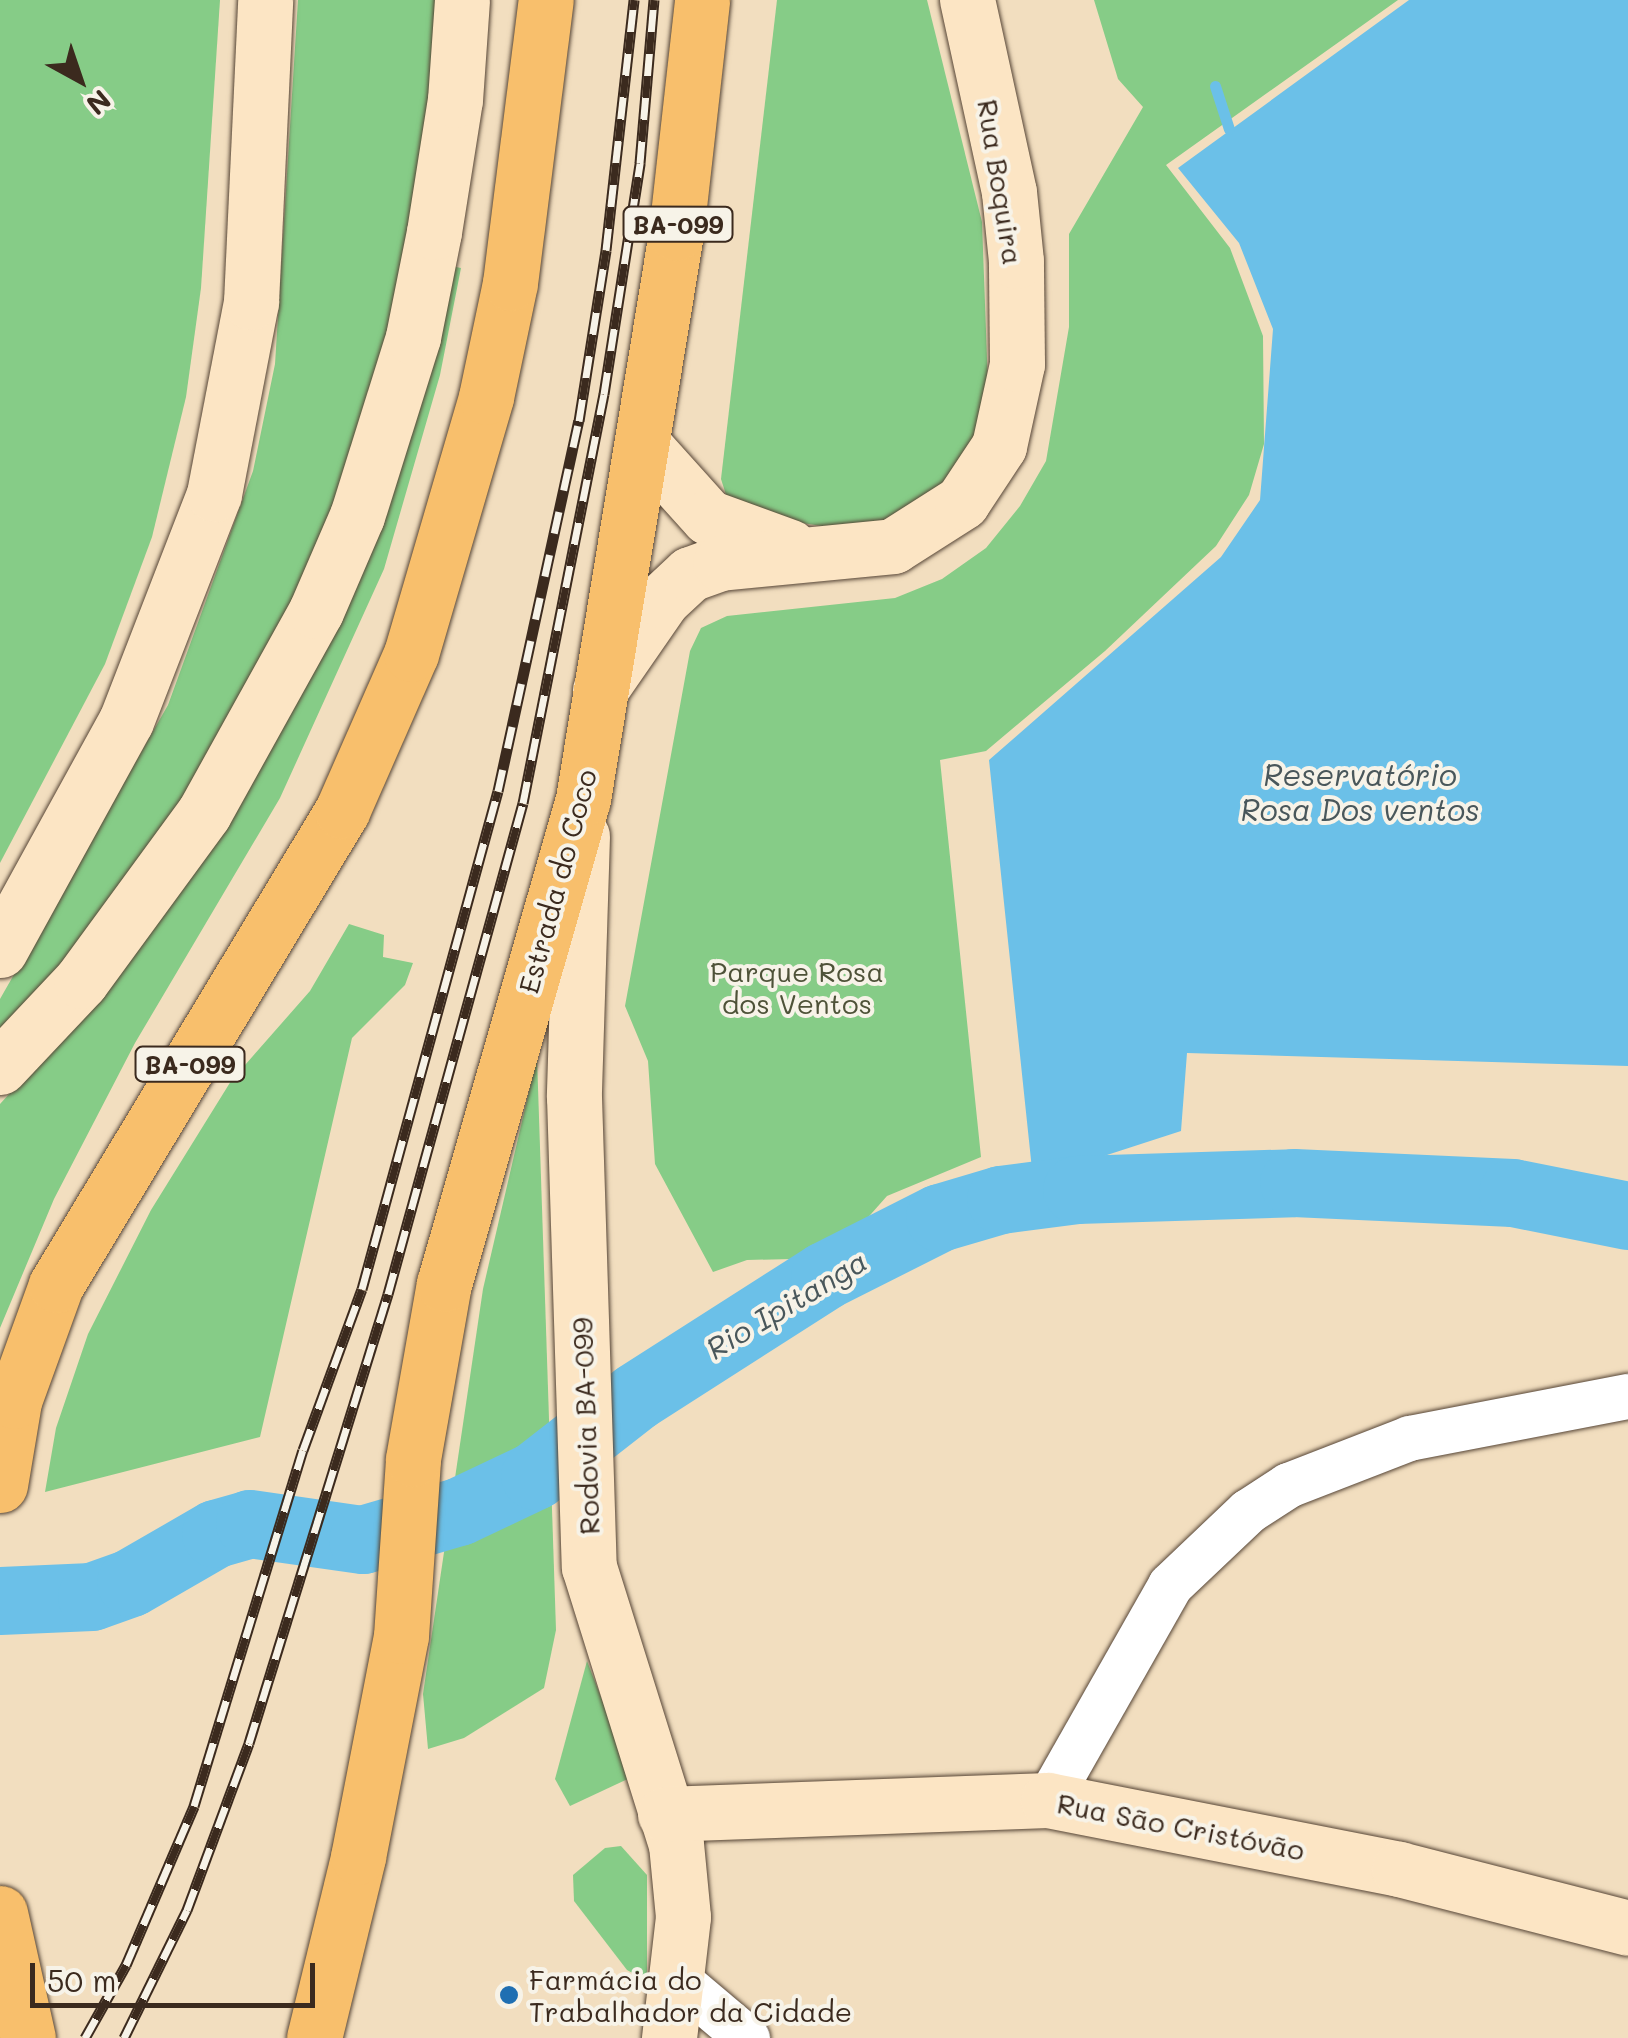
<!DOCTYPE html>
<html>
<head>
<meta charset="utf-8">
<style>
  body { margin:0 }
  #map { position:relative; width:1628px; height:2038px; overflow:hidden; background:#f2debf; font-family:Mali,sans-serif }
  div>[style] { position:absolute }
  .green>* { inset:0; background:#86cc87 }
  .water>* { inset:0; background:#6bc0e8 }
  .stream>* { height:11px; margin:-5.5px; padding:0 5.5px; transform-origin:5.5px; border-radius:5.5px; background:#6bc0e8 }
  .river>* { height:68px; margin:-34px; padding:0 34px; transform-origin:34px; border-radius:34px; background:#6bc0e8 }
  .roads { filter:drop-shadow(0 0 2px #564536) drop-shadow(0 0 2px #564536) }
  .street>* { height:45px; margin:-22.5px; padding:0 22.5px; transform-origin:22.5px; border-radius:22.5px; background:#fff }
  .secondary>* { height:55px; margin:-27.5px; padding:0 27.5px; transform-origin:27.5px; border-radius:27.5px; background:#fce5c4 }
  .highway>* { height:55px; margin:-27.5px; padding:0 27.5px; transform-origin:27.5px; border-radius:27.5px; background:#f8bf6c }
  .rail>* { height:11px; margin-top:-5.5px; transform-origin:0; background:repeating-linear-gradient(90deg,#f7f3e8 0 22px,#3b2a1e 0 44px); box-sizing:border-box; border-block:2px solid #3b2a1e }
  .dots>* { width:28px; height:28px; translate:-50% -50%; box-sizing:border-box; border:5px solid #f7f3e8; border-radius:50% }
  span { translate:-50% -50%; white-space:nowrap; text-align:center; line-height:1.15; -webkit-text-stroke:8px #f7f3e8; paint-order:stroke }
  .shield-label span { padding:2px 8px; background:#f7f3e8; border:2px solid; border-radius:8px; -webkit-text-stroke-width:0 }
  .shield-label { font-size:25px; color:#3b2a1e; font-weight:700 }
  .street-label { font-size:28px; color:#3b2a1e }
  .park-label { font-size:28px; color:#4e5238 }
  .poi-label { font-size:28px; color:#3b2a1e }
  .left { translate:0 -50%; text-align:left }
  .water-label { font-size:30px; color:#49575b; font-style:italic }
  .north { position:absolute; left:30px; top:30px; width:100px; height:100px; -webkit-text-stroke:8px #f7f3e8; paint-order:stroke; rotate:140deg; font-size:28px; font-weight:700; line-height:40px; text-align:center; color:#3b2a1e }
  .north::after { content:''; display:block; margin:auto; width:35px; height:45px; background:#3b2a1e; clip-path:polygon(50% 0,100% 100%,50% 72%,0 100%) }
  .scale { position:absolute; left:30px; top:1963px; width:285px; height:45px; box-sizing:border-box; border:5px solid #3b2a1e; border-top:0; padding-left:12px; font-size:30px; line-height:35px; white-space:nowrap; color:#3b2a1e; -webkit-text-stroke:8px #f7f3e8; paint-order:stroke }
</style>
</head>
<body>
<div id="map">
  <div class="green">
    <div style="clip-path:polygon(0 0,220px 0,201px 288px,186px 397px,152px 537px,105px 664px,0 863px)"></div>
    <div style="clip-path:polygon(298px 0,442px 0,406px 280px,350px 468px,257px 684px,111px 909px,0 1035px,0 999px,168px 705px,253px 471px,275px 364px)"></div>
    <div style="clip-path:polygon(777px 0,927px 0,982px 222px,988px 386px,975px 441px,951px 482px,908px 520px,855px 531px,756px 516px,728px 501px,721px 479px)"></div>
    <div style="clip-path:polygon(1094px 0,1398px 0,1166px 165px,1230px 248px,1263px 336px,1264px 444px,1249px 495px,1216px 546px,1105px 651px,986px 751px,940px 760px,981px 1157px,887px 1196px,832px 1258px,747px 1260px,713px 1272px,655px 1164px,648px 1061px,625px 1006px,690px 651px,701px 628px,727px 616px,895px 598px,942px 579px,986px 548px,1020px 506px,1046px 461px,1069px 327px,1069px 234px,1143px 107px,1118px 79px)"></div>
    <div style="clip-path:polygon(451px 266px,461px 268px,440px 375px,384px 569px,280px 798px,135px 1043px,54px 1199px,0 1328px,0 1104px,94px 1001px,183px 889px,247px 788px)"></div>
    <div style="clip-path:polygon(349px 924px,384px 935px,383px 957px,413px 963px,405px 985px,352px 1038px,260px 1437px,45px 1492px,56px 1428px,88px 1334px,151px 1210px,231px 1081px,310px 991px)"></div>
    <div style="clip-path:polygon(537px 1057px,556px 1630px,544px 1688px,464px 1738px,428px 1749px,423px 1694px,483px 1289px)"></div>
    <div style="clip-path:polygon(587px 1661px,632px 1777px,570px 1806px,555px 1779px)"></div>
    <div style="clip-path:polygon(621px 1846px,647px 1875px,647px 1981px,627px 1970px,574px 1901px,573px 1875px,605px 1848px)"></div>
  </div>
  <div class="water">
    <div style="clip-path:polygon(1409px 0,1628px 0,1628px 1066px,1187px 1053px,1181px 1131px,1033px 1179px,989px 760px,1221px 557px,1260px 500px,1273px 329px,1239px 243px,1178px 168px)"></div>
  </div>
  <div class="stream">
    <div style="left:1215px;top:86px;width:45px;rotate:72deg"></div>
  </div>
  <div class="river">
    <div style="left:0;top:1601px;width:92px;rotate:-2.5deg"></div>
    <div style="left:92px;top:1597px;width:41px;rotate:-19.7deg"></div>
    <div style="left:131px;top:1583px;width:98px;rotate:-30deg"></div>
    <div style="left:216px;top:1534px;width:35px;rotate:-16deg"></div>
    <div style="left:250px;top:1524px;width:114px;rotate:8.1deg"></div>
    <div style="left:363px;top:1540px;width:100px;rotate:-16.3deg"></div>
    <div style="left:459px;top:1512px;width:84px;rotate:-25.3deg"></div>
    <div style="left:535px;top:1476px;width:128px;rotate:-38deg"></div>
    <div style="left:636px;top:1397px;width:224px;rotate:-32.6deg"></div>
    <div style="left:825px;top:1276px;width:129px;rotate:-26.8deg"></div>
    <div style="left:940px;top:1218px;width:64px;rotate:-16.4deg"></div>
    <div style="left:1001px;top:1200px;width:77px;rotate:-7.5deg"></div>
    <div style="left:1077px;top:1190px;width:217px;rotate:-1.8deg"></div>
    <div style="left:1294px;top:1183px;width:219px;rotate:2.6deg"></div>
    <div style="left:1513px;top:1193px;width:117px;rotate:11.3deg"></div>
  </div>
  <div class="roads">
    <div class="street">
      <div style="left:1048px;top:1800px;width:247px;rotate:-60.4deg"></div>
      <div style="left:1170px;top:1585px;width:108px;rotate:-43.5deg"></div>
      <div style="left:1248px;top:1511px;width:48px;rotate:-33deg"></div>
      <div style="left:1288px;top:1485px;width:130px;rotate:-21.2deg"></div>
      <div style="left:1409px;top:1438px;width:223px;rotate:-10.9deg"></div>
      <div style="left:676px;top:1978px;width:93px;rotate:40.2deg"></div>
    </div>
    <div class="secondary">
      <div style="left:644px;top:446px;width:96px;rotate:48deg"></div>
      <div style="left:708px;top:517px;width:87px;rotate:20.1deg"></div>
      <div style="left:600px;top:690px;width:109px;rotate:-55.4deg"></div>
      <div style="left:662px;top:600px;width:38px;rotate:-43deg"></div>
      <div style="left:690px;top:574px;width:32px;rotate:-20deg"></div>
      <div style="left:720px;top:563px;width:174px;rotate:-5.6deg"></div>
      <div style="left:893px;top:546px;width:82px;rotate:-32.5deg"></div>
      <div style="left:962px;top:502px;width:67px;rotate:-56.5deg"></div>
      <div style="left:999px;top:446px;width:84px;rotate:-77.6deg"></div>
      <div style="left:1017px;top:364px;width:103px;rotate:-90.6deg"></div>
      <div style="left:1016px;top:261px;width:69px;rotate:-95.8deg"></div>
      <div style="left:1009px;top:192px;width:197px;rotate:-102.3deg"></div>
      <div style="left:582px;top:836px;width:261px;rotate:91.8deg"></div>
      <div style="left:574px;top:1097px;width:470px;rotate:88.2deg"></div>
      <div style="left:589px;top:1567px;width:290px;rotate:72.6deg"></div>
      <div style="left:676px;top:1844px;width:73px;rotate:84.5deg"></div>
      <div style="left:683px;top:1917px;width:122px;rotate:96.6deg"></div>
      <div style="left:0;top:950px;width:261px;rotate:-61.2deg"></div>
      <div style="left:126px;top:721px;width:243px;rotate:-68.8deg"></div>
      <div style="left:214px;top:494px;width:196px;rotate:-79.1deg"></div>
      <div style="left:251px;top:302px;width:302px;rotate:-87.3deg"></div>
      <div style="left:0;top:1067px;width:118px;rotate:-46.7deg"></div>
      <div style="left:81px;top:981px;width:208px;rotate:-53.8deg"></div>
      <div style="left:204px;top:813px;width:231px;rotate:-61deg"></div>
      <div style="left:316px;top:611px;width:103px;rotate:-66.7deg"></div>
      <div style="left:357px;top:516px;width:188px;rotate:-72.6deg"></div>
      <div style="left:413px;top:337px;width:107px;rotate:-78.7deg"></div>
      <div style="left:434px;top:232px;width:134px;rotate:-81deg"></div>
      <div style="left:455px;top:100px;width:100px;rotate:-86deg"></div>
      <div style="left:665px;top:1814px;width:383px;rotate:-2.1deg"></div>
      <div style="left:1048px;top:1800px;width:358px;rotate:11.1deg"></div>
      <div style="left:1399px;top:1869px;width:236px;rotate:14.4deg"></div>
    </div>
    <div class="highway">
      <div style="left:0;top:1485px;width:85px;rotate:-80.5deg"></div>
      <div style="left:14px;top:1401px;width:123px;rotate:-70.1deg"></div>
      <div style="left:56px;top:1285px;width:554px;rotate:-58.89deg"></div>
      <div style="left:342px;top:811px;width:171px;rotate:-66.3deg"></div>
      <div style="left:411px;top:654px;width:268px;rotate:-73.7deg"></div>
      <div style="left:486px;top:397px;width:116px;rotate:-78.1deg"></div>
      <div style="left:510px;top:283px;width:285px;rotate:-82.8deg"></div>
      <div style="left:0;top:1913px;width:128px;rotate:77.4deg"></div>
      <div style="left:314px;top:2038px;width:186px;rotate:-76.3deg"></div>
      <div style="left:358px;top:1857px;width:225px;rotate:-79deg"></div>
      <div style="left:401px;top:1636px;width:177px;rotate:-86.1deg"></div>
      <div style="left:413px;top:1459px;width:178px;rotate:-80deg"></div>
      <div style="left:444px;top:1284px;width:505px;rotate:-74.01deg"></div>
      <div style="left:583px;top:799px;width:574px;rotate:-80.67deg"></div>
      <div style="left:676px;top:233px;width:234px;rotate:-83.6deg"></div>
    </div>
  </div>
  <div class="rail">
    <div style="left:85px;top:2038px;width:84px;rotate:-60.7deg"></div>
    <div style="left:126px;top:1965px;width:173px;rotate:-66.8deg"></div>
    <div style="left:194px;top:1806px;width:372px;rotate:-73deg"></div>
    <div style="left:303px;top:1450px;width:171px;rotate:-69.9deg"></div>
    <div style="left:362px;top:1289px;width:516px;rotate:-74.73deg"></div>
    <div style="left:498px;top:791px;width:379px;rotate:-77.7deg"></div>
    <div style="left:579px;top:421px;width:173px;rotate:-81deg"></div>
    <div style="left:606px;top:250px;width:252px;rotate:-83.6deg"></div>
    <div style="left:124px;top:2038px;width:143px;rotate:-63.8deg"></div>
    <div style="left:187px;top:1910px;width:178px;rotate:-69.6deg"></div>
    <div style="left:249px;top:1743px;width:470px;rotate:-72.8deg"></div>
    <div style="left:388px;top:1294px;width:509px;rotate:-74.63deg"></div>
    <div style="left:523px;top:803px;width:417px;rotate:-78.8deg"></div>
    <div style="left:604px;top:394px;width:234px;rotate:-81.1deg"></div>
    <div style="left:640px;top:163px;width:164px;rotate:-85.1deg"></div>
  </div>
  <div class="dots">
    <div style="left:509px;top:1995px;background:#1f6fb2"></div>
  </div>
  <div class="shield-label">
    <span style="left:678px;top:224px">BA-099</span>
    <span style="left:190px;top:1064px">BA-099</span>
  </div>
  <div class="street-label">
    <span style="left:1001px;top:182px;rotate:81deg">Rua Boquira</span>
    <span style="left:557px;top:881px;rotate:-75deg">Estrada do Coco</span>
    <span style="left:585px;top:1426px;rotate:-92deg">Rodovia BA-099</span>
    <span style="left:1181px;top:1826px;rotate:11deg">Rua São Cristóvão</span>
  </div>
  <div class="park-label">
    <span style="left:797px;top:987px">Parque Rosa<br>dos Ventos</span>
  </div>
  <div class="poi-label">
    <span class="left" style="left:529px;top:1995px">Farmácia do<br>Trabalhador da Cidade</span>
  </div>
  <div class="water-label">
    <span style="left:1360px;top:791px">Reservatório<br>Rosa Dos ventos</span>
    <span style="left:786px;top:1304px;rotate:-31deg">Rio Ipitanga</span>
  </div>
  <div class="north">N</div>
  <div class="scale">50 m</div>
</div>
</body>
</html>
